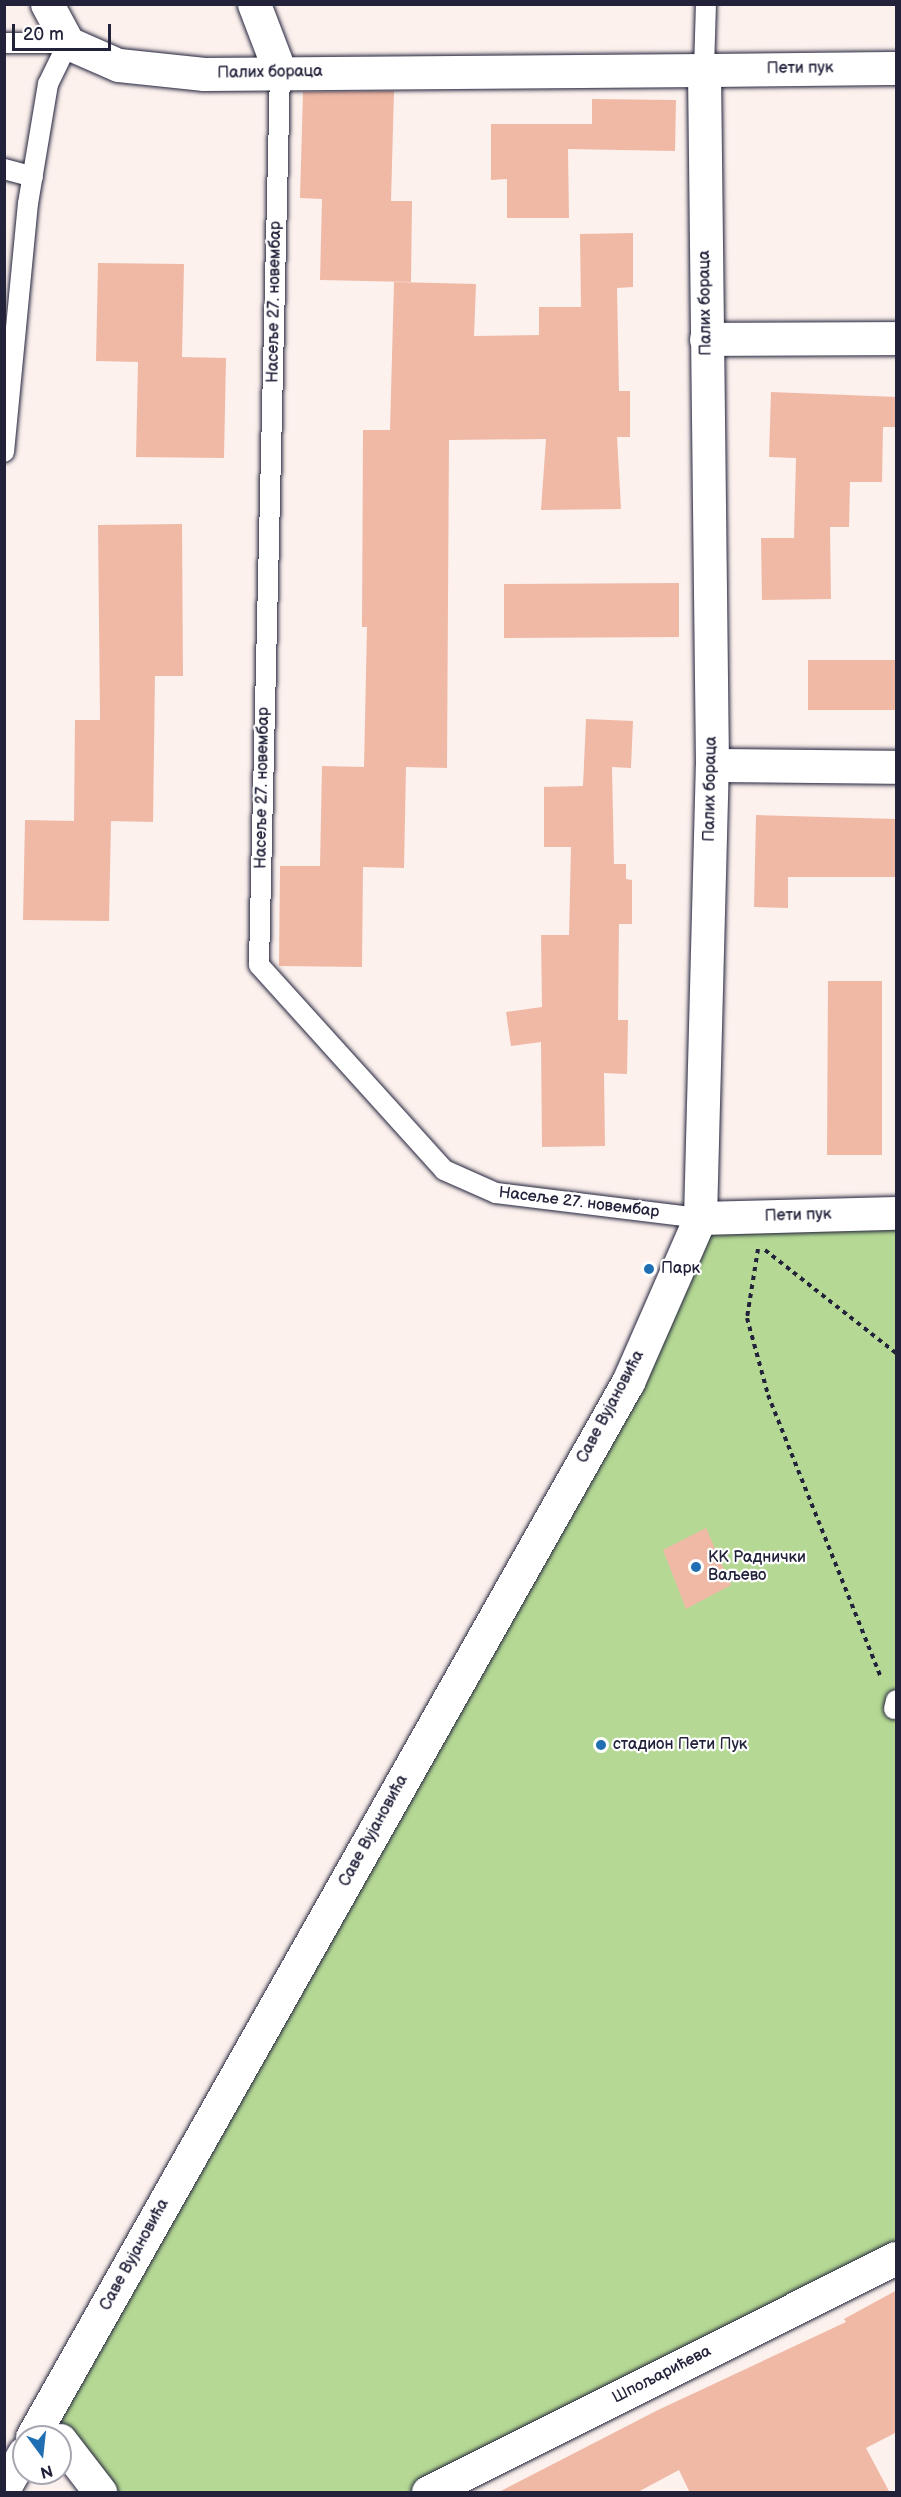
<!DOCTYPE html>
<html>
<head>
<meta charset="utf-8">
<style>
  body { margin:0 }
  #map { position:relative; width:901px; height:2497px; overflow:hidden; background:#fcf1ed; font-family:"Balsamiq Sans",sans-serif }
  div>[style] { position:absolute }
  .green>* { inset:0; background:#b5d994 }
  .building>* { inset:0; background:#f0b9a6 }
  .path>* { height:4px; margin-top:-2px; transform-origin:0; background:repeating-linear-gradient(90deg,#22223b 0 4.5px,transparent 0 9px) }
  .roads { filter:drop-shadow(0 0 2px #22223b) drop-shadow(0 0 2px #22223b) }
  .service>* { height:20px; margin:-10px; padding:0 10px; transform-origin:10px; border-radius:10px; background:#fff }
  .minor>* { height:33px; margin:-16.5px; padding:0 16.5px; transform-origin:16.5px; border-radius:16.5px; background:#fff }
  .tertiary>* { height:33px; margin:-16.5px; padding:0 16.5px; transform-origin:16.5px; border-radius:16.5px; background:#fff }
  .dots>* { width:16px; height:16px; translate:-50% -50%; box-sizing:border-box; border:3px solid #fff; border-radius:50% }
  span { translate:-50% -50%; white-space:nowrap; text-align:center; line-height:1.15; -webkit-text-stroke:4.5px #fff; paint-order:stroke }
  .street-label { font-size:16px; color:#22223b }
  .poi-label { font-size:16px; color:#22223b }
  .left { translate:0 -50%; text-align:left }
  .frame { position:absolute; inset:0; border:6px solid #22223b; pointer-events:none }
  .north { position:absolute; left:12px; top:2425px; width:60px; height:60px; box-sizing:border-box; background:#fff; border:2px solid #a7a7b1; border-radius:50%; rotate:165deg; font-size:16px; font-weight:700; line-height:24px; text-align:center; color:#22223b }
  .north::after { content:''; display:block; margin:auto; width:21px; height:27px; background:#1f6fb2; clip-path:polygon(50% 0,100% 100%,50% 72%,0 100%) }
  .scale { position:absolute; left:12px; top:24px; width:99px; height:27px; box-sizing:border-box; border:3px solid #22223b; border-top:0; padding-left:8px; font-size:18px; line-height:21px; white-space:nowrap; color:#22223b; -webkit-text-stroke:4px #fff; paint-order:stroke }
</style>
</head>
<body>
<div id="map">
  <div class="green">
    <div style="clip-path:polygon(896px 1213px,896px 2258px,428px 2492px,100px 2492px,43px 2418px,700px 1218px)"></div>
  </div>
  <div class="building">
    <div style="clip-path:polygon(394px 91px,391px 201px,412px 201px,411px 282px,320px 280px,322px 199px,300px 198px,303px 92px)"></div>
    <div style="clip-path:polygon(592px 99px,676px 100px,675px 151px,568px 149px,569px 218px,507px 218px,507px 179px,491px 180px,491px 124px,592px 124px)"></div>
    <div style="clip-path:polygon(633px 233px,633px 287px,617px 288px,619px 391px,630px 391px,630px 437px,617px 437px,621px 509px,541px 510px,546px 439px,449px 440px,447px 768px,406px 767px,404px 868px,363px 867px,362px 967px,279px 966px,280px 866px,320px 866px,322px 766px,364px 767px,367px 627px,362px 627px,363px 430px,390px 430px,394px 282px,476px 284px,474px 336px,539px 335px,539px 307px,581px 307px,580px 234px)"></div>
    <div style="clip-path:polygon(98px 263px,184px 264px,182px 357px,226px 358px,224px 458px,136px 457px,138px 362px,96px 361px)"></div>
    <div style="clip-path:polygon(771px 392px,897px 397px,897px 427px,883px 427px,882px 482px,850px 482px,849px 527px,830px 527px,831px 599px,762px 600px,761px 538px,794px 538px,796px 458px,769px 457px)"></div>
    <div style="clip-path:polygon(182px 524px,183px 676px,155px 676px,153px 822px,111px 821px,109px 921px,23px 920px,25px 820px,74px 821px,75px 720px,100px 720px,98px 525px)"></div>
    <div style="clip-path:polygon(679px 583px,679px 637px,504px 638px,504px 584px)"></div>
    <div style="clip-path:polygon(808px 660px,897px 660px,897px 710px,808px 710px)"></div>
    <div style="clip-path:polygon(586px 719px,633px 721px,631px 768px,612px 767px,614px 864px,626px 864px,626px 879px,632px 880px,632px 924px,619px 924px,618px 1020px,628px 1020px,627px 1074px,604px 1073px,605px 1146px,542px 1147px,541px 1042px,511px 1046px,506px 1012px,542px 1007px,541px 935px,569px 935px,571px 847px,544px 847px,544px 787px,583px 786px)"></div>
    <div style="clip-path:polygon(756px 815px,897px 819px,897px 877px,788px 877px,788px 908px,754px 907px)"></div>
    <div style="clip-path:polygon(828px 981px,882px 981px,882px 1155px,827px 1155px)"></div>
    <div style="clip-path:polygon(706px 1528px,731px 1585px,686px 1609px,663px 1550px)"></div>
    <div style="clip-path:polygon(897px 2290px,897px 2432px,866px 2448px,890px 2493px,690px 2493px,679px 2470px,636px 2493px,497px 2493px,658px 2410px,846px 2322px,844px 2319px)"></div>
  </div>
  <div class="path">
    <div style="left:758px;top:1249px;width:70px;rotate:99.1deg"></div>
    <div style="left:747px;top:1318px;width:80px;rotate:74.7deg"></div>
    <div style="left:768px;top:1395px;width:305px;rotate:68.2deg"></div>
    <div style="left:765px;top:1250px;width:167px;rotate:38.2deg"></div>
  </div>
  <div class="roads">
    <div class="service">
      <div style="left:4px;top:43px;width:64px"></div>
      <div style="left:68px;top:43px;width:46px;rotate:116deg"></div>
      <div style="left:48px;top:84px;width:121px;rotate:99.5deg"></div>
      <div style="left:28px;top:203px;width:250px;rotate:95.5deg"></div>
      <div style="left:704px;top:70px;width:66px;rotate:-88.3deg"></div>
      <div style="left:280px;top:72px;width:893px;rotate:91.35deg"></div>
      <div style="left:259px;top:965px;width:276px;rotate:47.9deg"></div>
      <div style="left:444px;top:1170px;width:57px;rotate:23.9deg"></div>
      <div style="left:496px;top:1193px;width:206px;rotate:7deg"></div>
      <div style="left:4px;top:169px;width:30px;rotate:15deg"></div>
      <div style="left:894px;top:1709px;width:9px;rotate:-77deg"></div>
    </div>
    <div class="minor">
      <div style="left:254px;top:4px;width:73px;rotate:69.1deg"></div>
      <div style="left:704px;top:70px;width:192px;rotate:-0.6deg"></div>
      <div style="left:706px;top:339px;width:190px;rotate:-0.3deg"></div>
      <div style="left:712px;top:765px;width:184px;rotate:0.6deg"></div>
      <div style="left:700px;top:1218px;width:196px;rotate:-1.5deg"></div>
      <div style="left:60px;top:2440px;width:66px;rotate:52.4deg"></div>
      <div style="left:428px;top:2492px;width:523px;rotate:-26.57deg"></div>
    </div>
    <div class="tertiary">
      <div style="left:32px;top:2437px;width:1212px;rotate:-60.54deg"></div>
      <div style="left:628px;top:1382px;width:179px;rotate:-66.3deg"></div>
      <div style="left:700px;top:1218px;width:453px;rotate:-88.5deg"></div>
      <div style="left:712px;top:765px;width:695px;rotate:-90.66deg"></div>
      <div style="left:704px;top:70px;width:500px;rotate:179.54deg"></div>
      <div style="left:204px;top:74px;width:86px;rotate:-174deg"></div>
      <div style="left:118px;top:65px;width:55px;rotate:-156.3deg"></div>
      <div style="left:68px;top:43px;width:44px;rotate:-118.3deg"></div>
      <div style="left:4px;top:2488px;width:40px;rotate:-60.3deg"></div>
    </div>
  </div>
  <div class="dots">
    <div style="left:649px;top:1269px;background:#1f6fb2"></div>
    <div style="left:696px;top:1567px;background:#1f6fb2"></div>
    <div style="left:601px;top:1745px;background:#1f6fb2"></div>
  </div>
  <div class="street-label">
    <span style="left:800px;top:69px;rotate:-1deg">Пети пук</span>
    <span style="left:270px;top:73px;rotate:-1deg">Палих бораца</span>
    <span style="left:275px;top:302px;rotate:-89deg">Насеље 27. новембар</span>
    <span style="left:706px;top:303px;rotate:-91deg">Палих бораца</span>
    <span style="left:263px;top:788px;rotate:-89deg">Насеље 27. новембар</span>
    <span style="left:711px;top:789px;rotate:-89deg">Палих бораца</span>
    <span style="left:579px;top:1203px;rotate:7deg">Насеље 27. новембар</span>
    <span style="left:798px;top:1216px;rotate:-2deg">Пети пук</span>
    <span style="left:611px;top:1407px;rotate:-62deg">Саве Вујановића</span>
    <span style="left:374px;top:1831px;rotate:-61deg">Саве Вујановића</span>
    <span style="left:135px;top:2255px;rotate:-61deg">Саве Вујановића</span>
    <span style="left:662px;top:2375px;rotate:-27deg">Шпољарићева</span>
  </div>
  <div class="poi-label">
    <span class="left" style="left:661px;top:1269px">Парк</span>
    <span class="left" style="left:708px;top:1567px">КК Раднички<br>Ваљево</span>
    <span class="left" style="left:613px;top:1745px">стадион Пети Пук</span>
  </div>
  <div class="frame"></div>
  <div class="north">N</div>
  <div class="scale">20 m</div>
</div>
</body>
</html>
